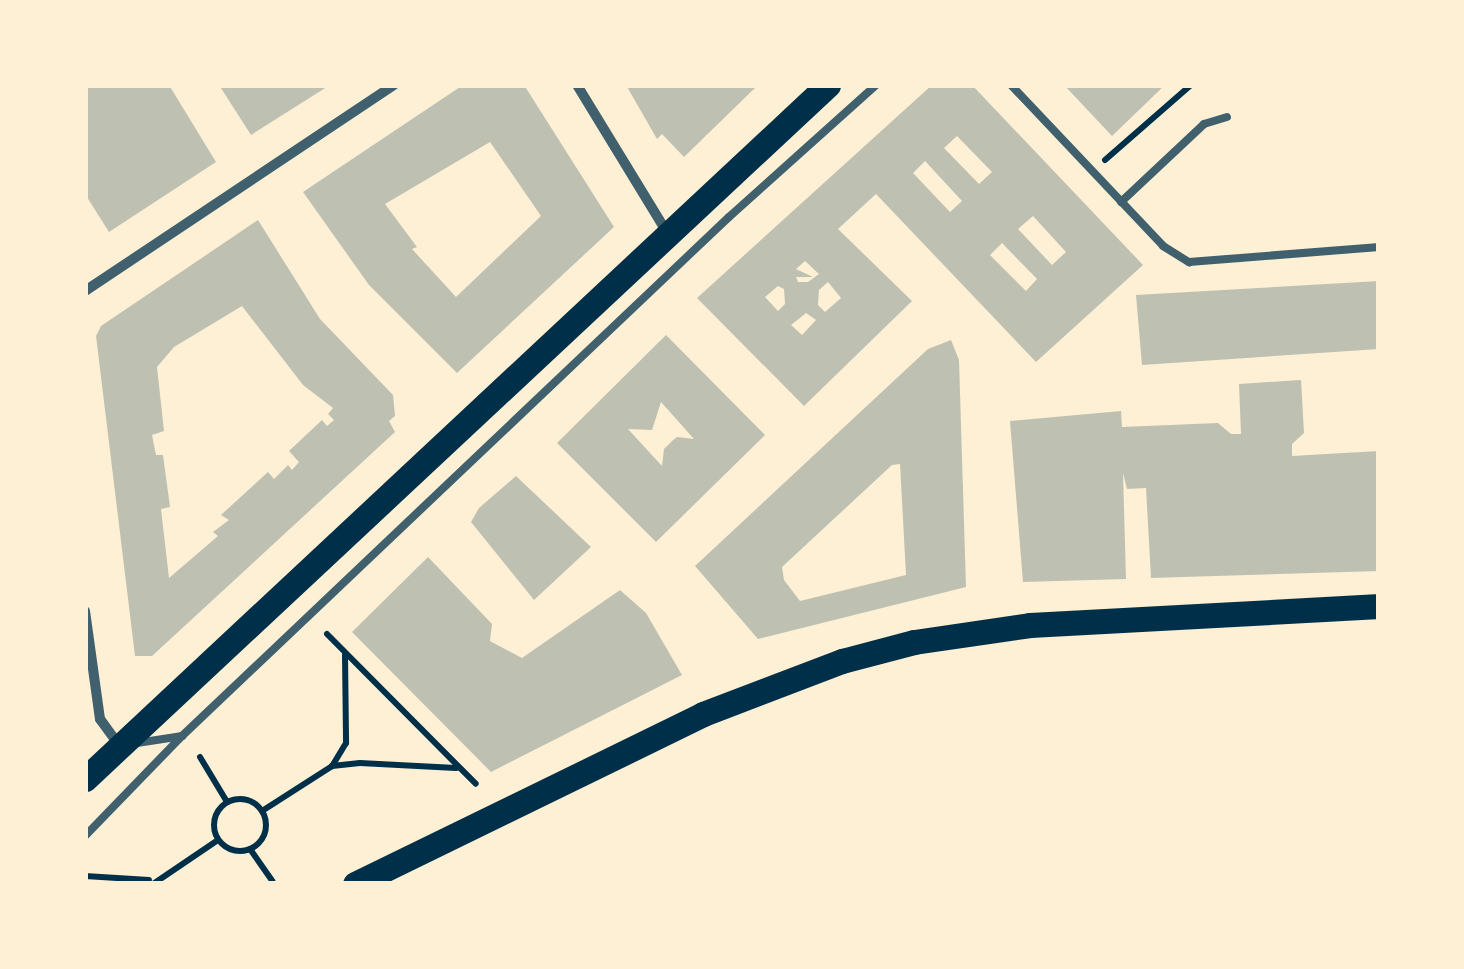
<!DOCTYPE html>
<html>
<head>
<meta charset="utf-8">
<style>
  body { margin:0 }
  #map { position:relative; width:1464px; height:969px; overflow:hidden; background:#fdf0d5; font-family:Manrope,sans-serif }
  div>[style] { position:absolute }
  .building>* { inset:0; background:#bec0b2 }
  .path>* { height:6px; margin:-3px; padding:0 3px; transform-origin:3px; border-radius:3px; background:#003049 }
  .path>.ring { margin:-3px; padding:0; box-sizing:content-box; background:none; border:6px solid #003049; border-radius:50% }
  .service>* { height:8px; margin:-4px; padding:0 4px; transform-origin:4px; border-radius:4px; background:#3f606c }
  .minor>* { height:10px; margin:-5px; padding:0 5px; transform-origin:5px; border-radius:5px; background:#3f606c }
  .primary>* { height:25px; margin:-12.5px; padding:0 12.5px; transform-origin:12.5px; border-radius:12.5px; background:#003049 }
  span { translate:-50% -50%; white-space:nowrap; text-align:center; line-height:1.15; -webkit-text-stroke:8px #fdf0d5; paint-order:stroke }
  .frame { position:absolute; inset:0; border:88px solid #fdf0d5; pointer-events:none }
</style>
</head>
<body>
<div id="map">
  <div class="building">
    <div style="clip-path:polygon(85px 85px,169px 85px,216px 162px,109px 232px,85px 194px)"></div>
    <div style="clip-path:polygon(219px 85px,330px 85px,251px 135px)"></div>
    <div style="clip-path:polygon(evenodd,463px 85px,524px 85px,614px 227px,457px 373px,369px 285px,303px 192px,463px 85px,490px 142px,541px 216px,456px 297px,412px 249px,417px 247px,385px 204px,490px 142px)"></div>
    <div style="clip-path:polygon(626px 85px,758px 85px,684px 157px,662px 134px,657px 139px)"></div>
    <div style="clip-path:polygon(evenodd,932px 85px,972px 85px,1143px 265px,1036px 362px,876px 194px,838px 229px,912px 301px,804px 406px,697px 298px,932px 85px,957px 136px,992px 172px,979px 184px,944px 148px,957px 136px,932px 85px,925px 161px,962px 201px,950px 212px,913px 173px,925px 161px,932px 85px,1033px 216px,1066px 252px,1052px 265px,1018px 229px,1033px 216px,932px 85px,1002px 243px,1037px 279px,1026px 291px,990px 255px,1002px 243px,932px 85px,805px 261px,819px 274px,808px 282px,798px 282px,796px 277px,813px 277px,796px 269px,805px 261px,932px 85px,828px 282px,841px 298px,825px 312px,818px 305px,819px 290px,828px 282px,932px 85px,778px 286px,784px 289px,785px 304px,778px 311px,765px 297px,778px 286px,932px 85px,806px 313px,816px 320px,802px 335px,791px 325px,806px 313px)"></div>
    <div style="clip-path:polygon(1064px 85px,1165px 85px,1112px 136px)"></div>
    <div style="clip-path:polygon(evenodd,258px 220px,320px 319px,393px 395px,395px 416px,389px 421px,395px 432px,152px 656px,135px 656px,96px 336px,101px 326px,258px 220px,242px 306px,303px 385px,333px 408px,328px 414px,334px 420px,327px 426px,322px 420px,289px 451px,299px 462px,292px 470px,288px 465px,274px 479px,268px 472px,221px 515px,229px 520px,213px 532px,218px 536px,169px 578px,161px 509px,170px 507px,163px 455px,156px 455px,152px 435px,164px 431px,157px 367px,174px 347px,242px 306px)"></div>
    <div style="clip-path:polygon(1379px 281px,1379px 349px,1142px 365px,1136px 295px)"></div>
    <div style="clip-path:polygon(evenodd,666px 335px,765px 435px,656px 542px,557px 443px,666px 335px,661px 402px,694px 439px,677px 437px,672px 441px,664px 449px,662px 466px,628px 429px,652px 430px,661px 402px)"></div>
    <div style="clip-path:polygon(evenodd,951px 340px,959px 360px,966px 587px,758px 639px,695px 566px,928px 349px,951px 340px,900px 464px,906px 575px,800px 601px,784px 580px,782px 567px,892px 465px,900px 464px)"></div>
    <div style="clip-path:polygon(1301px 380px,1304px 433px,1292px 444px,1292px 456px,1379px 451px,1379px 571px,1151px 578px,1146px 488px,1127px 489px,1123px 473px,1126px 579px,1023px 582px,1010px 421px,1121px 411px,1122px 427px,1218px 423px,1231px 434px,1241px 434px,1239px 384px)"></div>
    <div style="clip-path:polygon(516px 476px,591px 547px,534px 600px,471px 522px,479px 508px)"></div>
    <div style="clip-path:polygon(428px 557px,492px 624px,490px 641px,522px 658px,620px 590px,646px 613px,682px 675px,491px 772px,352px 632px)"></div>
  </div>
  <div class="path">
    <div style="left:1105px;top:160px;width:114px;rotate:-41.1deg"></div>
    <div style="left:327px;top:634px;width:211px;rotate:45.2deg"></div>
    <div style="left:345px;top:655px;width:88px;rotate:89.3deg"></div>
    <div style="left:346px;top:743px;width:27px;rotate:121deg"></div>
    <div style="left:332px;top:766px;width:28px;rotate:-6deg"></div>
    <div style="left:360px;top:763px;width:96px;rotate:3deg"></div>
    <div style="left:200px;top:757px;width:52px;rotate:59deg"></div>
    <div class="ring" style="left:214px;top:799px;width:46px;height:46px"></div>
    <div style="left:262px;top:811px;width:83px;rotate:-32.7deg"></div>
    <div style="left:250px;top:849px;width:39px;rotate:55deg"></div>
    <div style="left:85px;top:876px;width:64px;rotate:3.6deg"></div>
    <div style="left:153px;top:884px;width:78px;rotate:-34.1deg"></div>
  </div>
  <div class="service">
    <div style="left:1011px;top:85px;width:221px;rotate:46.6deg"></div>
    <div style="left:1163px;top:246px;width:31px;rotate:32deg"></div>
    <div style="left:1189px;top:262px;width:191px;rotate:-4.5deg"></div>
    <div style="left:1121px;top:202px;width:114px;rotate:-43.2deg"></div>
    <div style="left:1204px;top:124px;width:24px;rotate:-17deg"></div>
    <div style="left:137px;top:743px;width:46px;rotate:-8.8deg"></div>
    <div style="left:85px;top:836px;width:139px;rotate:-45.9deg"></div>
    <div style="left:182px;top:736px;width:754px;rotate:-43.5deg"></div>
    <div style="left:729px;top:217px;width:198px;rotate:-41.9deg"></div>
  </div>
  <div class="minor">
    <div style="left:577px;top:85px;width:175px;rotate:58.6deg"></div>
    <div style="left:85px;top:291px;width:371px;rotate:-33.7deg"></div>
    <div style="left:85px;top:611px;width:109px;rotate:82.1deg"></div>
    <div style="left:100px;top:719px;width:32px;rotate:54deg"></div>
  </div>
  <div class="primary">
    <div style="left:85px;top:779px;width:1017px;rotate:-43.05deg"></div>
    <div style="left:355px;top:884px;width:387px;rotate:-26deg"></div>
    <div style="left:703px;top:714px;width:149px;rotate:-20.9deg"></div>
    <div style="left:842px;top:661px;width:74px;rotate:-14.8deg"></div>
    <div style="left:914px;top:642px;width:117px;rotate:-8.3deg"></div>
    <div style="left:1030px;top:625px;width:350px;rotate:-3.1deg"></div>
  </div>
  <div class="frame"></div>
</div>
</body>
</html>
